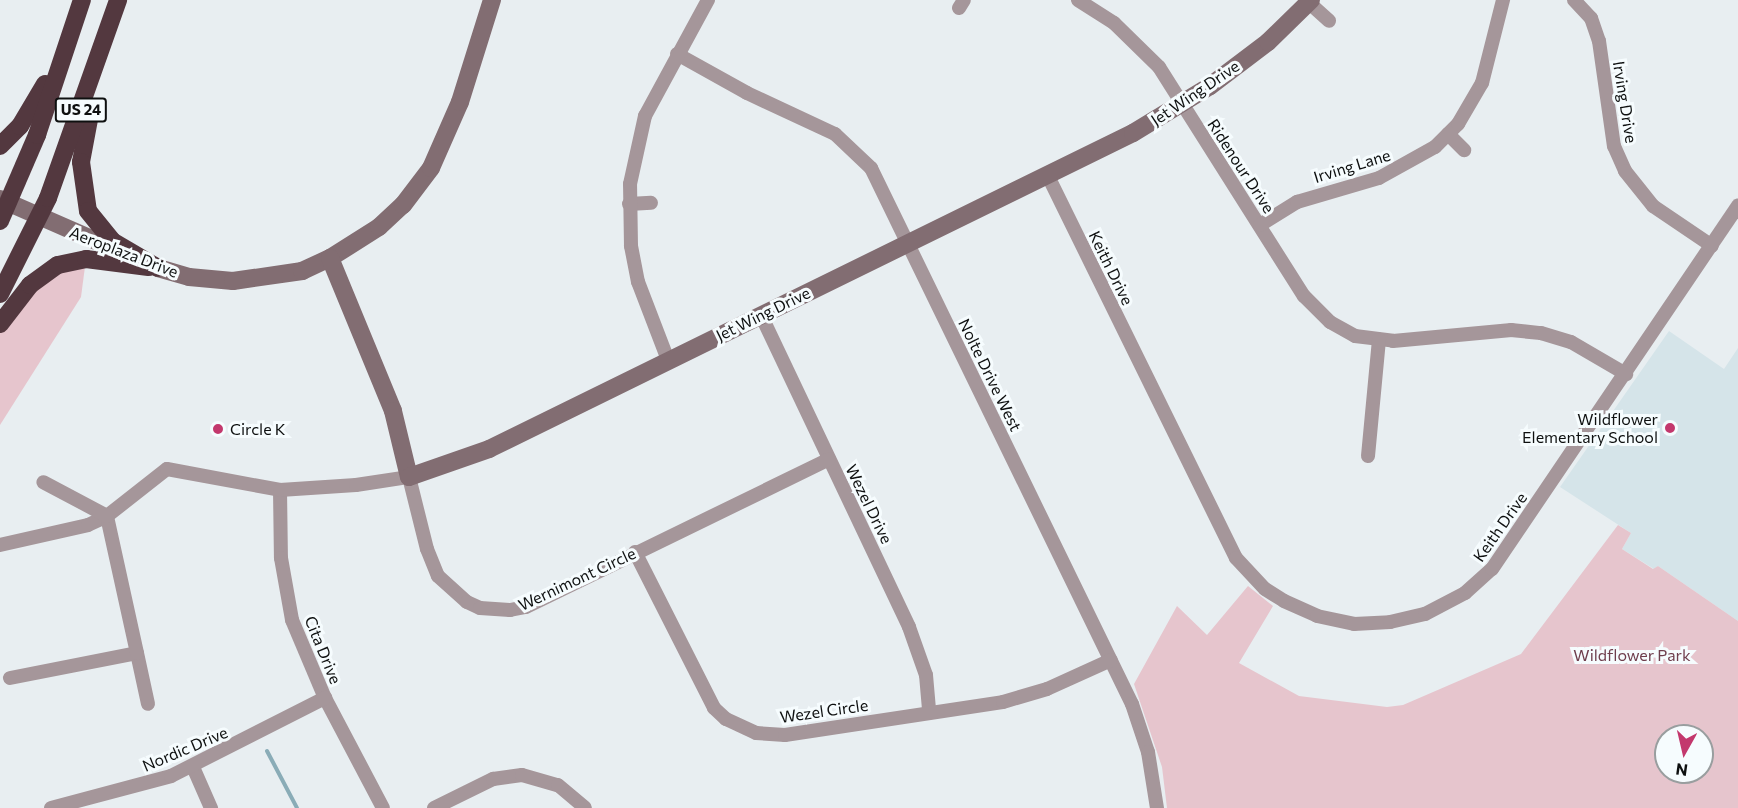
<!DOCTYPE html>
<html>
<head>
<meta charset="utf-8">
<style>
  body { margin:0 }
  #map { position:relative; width:1738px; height:808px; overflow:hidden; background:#e8eef1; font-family:Commissioner,sans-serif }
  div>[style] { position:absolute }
  .built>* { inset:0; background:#d5e4e9 }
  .green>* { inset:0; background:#e6c5cd }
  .stream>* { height:4px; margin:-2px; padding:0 2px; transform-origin:2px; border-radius:2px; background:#8aacb7 }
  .street>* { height:14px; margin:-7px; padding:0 7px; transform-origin:7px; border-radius:7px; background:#a5969a }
  .secondary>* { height:18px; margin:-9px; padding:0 9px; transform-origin:9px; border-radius:9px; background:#826d72 }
  .highway>* { height:18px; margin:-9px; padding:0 9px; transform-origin:9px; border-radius:9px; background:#53383f }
  .dots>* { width:16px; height:16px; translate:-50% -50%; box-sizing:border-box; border:3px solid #f6fcfe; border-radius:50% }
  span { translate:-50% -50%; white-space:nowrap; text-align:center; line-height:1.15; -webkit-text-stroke:6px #f6fcfe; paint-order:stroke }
  .shield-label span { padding:2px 4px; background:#f6fcfe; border:2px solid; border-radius:4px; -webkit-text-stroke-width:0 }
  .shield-label { font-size:15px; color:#0e1010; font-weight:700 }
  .street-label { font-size:16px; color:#0e1010 }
  .poi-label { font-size:16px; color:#0e1010 }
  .right { translate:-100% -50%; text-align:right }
  .left { translate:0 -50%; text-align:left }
  .park-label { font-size:16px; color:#6e3d4c }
  .north { position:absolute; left:1654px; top:724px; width:60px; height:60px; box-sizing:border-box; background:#f6fcfe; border:2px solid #999e9f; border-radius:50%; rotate:188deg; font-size:16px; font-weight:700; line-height:24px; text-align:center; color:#0e1010 }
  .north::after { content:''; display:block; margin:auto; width:21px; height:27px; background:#c3386d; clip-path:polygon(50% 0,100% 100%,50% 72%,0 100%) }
</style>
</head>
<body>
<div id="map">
  <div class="built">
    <div style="clip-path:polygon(1669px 331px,1724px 369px,1738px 348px,1738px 621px,1658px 566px,1654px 569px,1622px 549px,1631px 533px,1560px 487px)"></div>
  </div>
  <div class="green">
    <div style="clip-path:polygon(86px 259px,81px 297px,0 425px,0 326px,21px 295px)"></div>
    <div style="clip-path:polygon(evenodd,1618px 525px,1631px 533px,1622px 549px,1653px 569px,1658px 566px,1738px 621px,1738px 808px,1167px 808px,1162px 767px,1134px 684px,1177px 606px,1207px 635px,1248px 586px,1273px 606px,1239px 663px,1299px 696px,1387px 707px,1403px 705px,1521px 654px,1618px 525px,1666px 736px,1702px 736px,1702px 772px,1666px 772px,1666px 736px)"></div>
  </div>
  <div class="stream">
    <div style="left:267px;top:751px;width:64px;rotate:62.2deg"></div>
  </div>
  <div class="street">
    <div style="left:1078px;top:0;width:43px;rotate:32.6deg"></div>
    <div style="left:1114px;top:23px;width:63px;rotate:44.4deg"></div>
    <div style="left:1159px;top:67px;width:271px;rotate:57.7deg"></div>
    <div style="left:1304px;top:296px;width:37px;rotate:45deg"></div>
    <div style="left:1330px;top:322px;width:29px;rotate:29deg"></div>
    <div style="left:1355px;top:336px;width:38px;rotate:7deg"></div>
    <div style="left:1393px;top:341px;width:119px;rotate:-5.3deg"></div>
    <div style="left:1511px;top:330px;width:30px;rotate:6deg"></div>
    <div style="left:1541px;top:333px;width:31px;rotate:17deg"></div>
    <div style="left:1571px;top:342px;width:64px;rotate:30.2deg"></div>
    <div style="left:1306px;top:0;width:31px;rotate:42deg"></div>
    <div style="left:1574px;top:0;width:25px;rotate:47deg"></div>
    <div style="left:1591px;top:18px;width:24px;rotate:71deg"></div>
    <div style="left:1599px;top:41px;width:106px;rotate:81.9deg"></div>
    <div style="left:1614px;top:146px;width:27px;rotate:66deg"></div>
    <div style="left:1625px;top:171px;width:45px;rotate:51.3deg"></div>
    <div style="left:1653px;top:206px;width:71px;rotate:34.1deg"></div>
    <div style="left:959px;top:8px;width:9px;rotate:-58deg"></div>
    <div style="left:677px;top:54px;width:80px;rotate:29.1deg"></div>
    <div style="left:747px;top:93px;width:97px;rotate:25deg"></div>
    <div style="left:835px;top:134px;width:50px;rotate:43.4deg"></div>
    <div style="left:871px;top:168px;width:596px;rotate:64.04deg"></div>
    <div style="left:1132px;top:704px;width:51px;rotate:71.6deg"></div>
    <div style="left:1148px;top:752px;width:57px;rotate:80.9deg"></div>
    <div style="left:1448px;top:134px;width:23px;rotate:45deg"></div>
    <div style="left:1047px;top:174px;width:428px;rotate:63.8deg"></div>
    <div style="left:1236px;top:558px;width:42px;rotate:46.9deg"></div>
    <div style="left:1265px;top:589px;width:22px;rotate:32deg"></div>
    <div style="left:1284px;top:601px;width:36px;rotate:24deg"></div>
    <div style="left:1317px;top:616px;width:38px;rotate:12deg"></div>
    <div style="left:1354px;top:624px;width:36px;rotate:-3deg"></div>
    <div style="left:1390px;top:622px;width:36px;rotate:-13deg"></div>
    <div style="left:1425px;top:614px;width:45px;rotate:-27.7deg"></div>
    <div style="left:1465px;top:593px;width:36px;rotate:-42deg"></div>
    <div style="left:1492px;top:569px;width:439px;rotate:-55.9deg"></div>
    <div style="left:629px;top:204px;width:22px;rotate:-3deg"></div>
    <div style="left:1260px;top:225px;width:44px;rotate:-31.9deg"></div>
    <div style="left:1297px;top:202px;width:85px;rotate:-16.3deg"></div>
    <div style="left:1379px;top:178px;width:64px;rotate:-29deg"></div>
    <div style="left:1435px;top:147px;width:33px;rotate:-45deg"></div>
    <div style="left:1458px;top:124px;width:48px;rotate:-59.7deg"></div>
    <div style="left:1482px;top:83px;width:86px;rotate:-75.8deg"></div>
    <div style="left:761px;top:315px;width:345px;rotate:64.6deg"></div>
    <div style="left:909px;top:627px;width:51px;rotate:70.5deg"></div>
    <div style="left:926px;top:675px;width:38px;rotate:85deg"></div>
    <div style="left:668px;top:360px;width:84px;rotate:-111deg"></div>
    <div style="left:638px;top:282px;width:37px;rotate:-101deg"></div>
    <div style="left:631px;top:246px;width:62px;rotate:-90.9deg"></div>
    <div style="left:630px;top:184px;width:70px;rotate:-77.6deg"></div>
    <div style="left:645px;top:116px;width:132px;rotate:-61.5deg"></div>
    <div style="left:1368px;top:456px;width:117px;rotate:-84.6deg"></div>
    <div style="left:280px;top:490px;width:68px;rotate:89.2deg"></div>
    <div style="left:281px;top:558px;width:63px;rotate:79.9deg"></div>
    <div style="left:292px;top:620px;width:85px;rotate:67.1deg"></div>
    <div style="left:325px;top:698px;width:124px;rotate:62.2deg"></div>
    <div style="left:0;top:545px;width:90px;rotate:-12.8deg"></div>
    <div style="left:88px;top:525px;width:21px;rotate:-25deg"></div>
    <div style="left:107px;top:516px;width:76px;rotate:-38.1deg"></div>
    <div style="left:167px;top:469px;width:115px;rotate:10.5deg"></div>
    <div style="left:280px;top:490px;width:76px;rotate:-3.8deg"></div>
    <div style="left:356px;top:485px;width:54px;rotate:-8.6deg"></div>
    <div style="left:409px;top:477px;width:74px;rotate:76deg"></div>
    <div style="left:427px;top:549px;width:29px;rotate:68deg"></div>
    <div style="left:438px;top:576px;width:39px;rotate:42deg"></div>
    <div style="left:467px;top:602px;width:14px;rotate:25deg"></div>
    <div style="left:480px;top:608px;width:30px;rotate:4deg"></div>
    <div style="left:510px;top:610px;width:16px;rotate:-11deg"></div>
    <div style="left:526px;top:607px;width:337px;rotate:-26deg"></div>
    <div style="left:635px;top:552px;width:175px;rotate:63.1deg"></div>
    <div style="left:714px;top:708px;width:16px;rotate:43deg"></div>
    <div style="left:726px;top:719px;width:33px;rotate:25deg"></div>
    <div style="left:756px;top:733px;width:29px;rotate:4deg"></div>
    <div style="left:785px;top:735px;width:220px;rotate:-8.6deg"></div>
    <div style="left:1003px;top:702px;width:46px;rotate:-16.5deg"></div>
    <div style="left:1047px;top:689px;width:70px;rotate:-24.4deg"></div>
    <div style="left:137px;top:653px;width:52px;rotate:77.8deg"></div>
    <div style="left:10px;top:678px;width:129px;rotate:-11.1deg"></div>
    <div style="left:137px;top:653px;width:140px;rotate:-102.4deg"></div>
    <div style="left:107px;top:516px;width:72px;rotate:-152deg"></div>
    <div style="left:193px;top:767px;width:45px;rotate:66.3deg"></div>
    <div style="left:51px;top:808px;width:124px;rotate:-14.9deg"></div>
    <div style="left:171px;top:776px;width:173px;rotate:-26.9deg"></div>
    <div style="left:434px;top:808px;width:66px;rotate:-26.2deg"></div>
    <div style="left:493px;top:779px;width:29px;rotate:-8deg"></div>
    <div style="left:522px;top:775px;width:37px;rotate:16deg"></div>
    <div style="left:558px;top:785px;width:35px;rotate:40deg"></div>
  </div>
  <div class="secondary">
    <div style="left:0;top:199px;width:172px;rotate:23.6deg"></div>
    <div style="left:158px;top:268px;width:32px;rotate:16deg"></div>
    <div style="left:189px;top:277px;width:44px;rotate:5.2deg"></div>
    <div style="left:233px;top:281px;width:70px;rotate:-8.2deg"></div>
    <div style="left:302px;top:271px;width:31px;rotate:-25deg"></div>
    <div style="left:330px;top:258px;width:58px;rotate:-32.3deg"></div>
    <div style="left:379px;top:227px;width:33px;rotate:-43deg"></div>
    <div style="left:403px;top:205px;width:46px;rotate:-52.9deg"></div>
    <div style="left:431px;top:168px;width:72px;rotate:-66.3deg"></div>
    <div style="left:460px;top:102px;width:107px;rotate:-72.6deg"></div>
    <div style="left:330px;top:258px;width:165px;rotate:67.6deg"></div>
    <div style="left:393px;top:411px;width:68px;rotate:76.4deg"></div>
    <div style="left:409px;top:477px;width:85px;rotate:-19.3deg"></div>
    <div style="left:489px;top:449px;width:717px;rotate:-26.14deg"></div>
    <div style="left:1133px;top:133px;width:90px;rotate:-31.4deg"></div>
    <div style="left:1210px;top:86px;width:73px;rotate:-37.2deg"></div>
    <div style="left:1268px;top:42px;width:60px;rotate:-44.3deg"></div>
  </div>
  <div class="highway">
    <div style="left:90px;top:114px;width:49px;rotate:100.6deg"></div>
    <div style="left:81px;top:162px;width:49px;rotate:81.9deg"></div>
    <div style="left:88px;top:211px;width:38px;rotate:51deg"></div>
    <div style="left:112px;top:241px;width:53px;rotate:30.4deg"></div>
    <div style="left:0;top:146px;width:28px;rotate:-45deg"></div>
    <div style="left:20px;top:126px;width:49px;rotate:-59.2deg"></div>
    <div style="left:0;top:221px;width:94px;rotate:-66.7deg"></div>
    <div style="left:37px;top:135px;width:142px;rotate:-71.6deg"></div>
    <div style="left:0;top:294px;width:107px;rotate:-63.4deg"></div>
    <div style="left:48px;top:198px;width:210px;rotate:-70.5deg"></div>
    <div style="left:0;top:324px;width:49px;rotate:-52.4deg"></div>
    <div style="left:30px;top:285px;width:34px;rotate:-36deg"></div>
    <div style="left:58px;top:265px;width:29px;rotate:-12deg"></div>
    <div style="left:86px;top:259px;width:63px;rotate:7.4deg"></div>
  </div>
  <div class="dots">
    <div style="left:1670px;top:428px;background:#c3386d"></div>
    <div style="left:218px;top:429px;background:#c3386d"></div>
  </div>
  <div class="shield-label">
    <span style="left:81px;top:110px">US 24</span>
  </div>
  <div class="street-label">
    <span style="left:1195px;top:93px;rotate:-34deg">Jet Wing Drive</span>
    <span style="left:1625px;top:102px;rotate:81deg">Irving Drive</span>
    <span style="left:1241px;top:166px;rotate:57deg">Ridenour Drive</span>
    <span style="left:1352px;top:166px;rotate:-17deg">Irving Lane</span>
    <span style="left:124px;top:252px;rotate:21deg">Aeroplaza Drive</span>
    <span style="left:1111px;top:268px;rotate:64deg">Keith Drive</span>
    <span style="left:763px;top:314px;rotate:-26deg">Jet Wing Drive</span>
    <span style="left:990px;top:375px;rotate:64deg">Nolte Drive West</span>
    <span style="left:869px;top:504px;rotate:64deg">Wezel Drive</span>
    <span style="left:1500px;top:527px;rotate:-55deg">Keith Drive</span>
    <span style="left:577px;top:579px;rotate:-25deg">Wernimont Circle</span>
    <span style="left:323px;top:650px;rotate:68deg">Cita Drive</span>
    <span style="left:824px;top:711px;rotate:-8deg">Wezel Circle</span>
    <span style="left:185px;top:749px;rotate:-23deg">Nordic Drive</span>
  </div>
  <div class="poi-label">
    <span class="right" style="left:1658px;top:428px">Wildflower<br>Elementary School</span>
    <span class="left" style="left:230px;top:429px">Circle K</span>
  </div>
  <div class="park-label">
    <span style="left:1632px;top:655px">Wildflower Park</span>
  </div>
  <div class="north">N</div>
</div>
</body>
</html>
